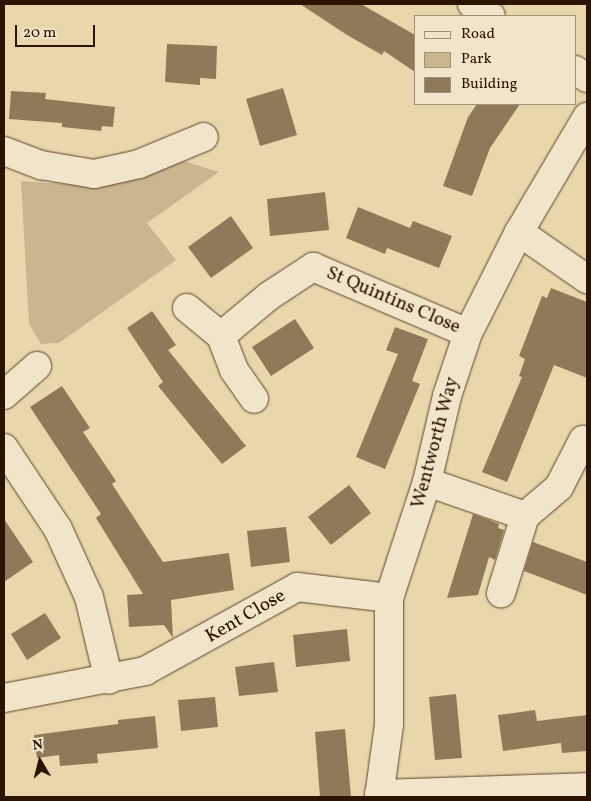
<!DOCTYPE html>
<html>
<head>
<meta charset="utf-8">
<style>
  body { margin:0 }
  #map { position:relative; width:591px; height:801px; overflow:hidden; background:#e9d7ac; font-family:Vollkorn,serif }
  div>[style] { position:absolute }
  .green>* { inset:0; background:#c9b68f }
  .building>* { inset:0; background:#8e7959 }
  .roads { filter:drop-shadow(0 0 1px #5a442b) drop-shadow(0 0 1px #5a442b) }
  .minor>* { height:28px; margin:-14px; padding:0 14px; transform-origin:14px; border-radius:14px; background:#f1e5c9 }
  span { translate:-50% -50%; white-space:nowrap; text-align:center; line-height:1.15; -webkit-text-stroke:4.5px #f1e5c9; paint-order:stroke }
  .street-label { font-size:19px; color:#2b1300 }
  .frame { position:absolute; inset:0; border:5px solid #2b1300; pointer-events:none }
  .legend { position:absolute; left:414px; top:15px; width:162px; height:90px; box-sizing:border-box; background:#f1e5c9; border:1px solid #a29179; margin:0; padding:6px 9px; list-style:none; font-size:15px; color:#2b1300 }
  .legend li { display:flex; align-items:center; gap:10px; height:25px }
  .legend b { width:25px; border:1px solid #a29179 }
  .north { position:absolute; left:15px; top:736px; width:50px; height:50px; -webkit-text-stroke:4px #f1e5c9; paint-order:stroke; rotate:352deg; font-size:14px; font-weight:700; line-height:20px; text-align:center; color:#2b1300 }
  .north::after { content:''; display:block; margin:auto; width:18px; height:22px; background:#2b1300; clip-path:polygon(50% 0,100% 100%,50% 72%,0 100%) }
  .scale { position:absolute; left:15px; top:25px; width:80px; height:22px; box-sizing:border-box; border:2px solid #2b1300; border-top:0; padding-left:6px; font-size:15px; line-height:18px; white-space:nowrap; color:#2b1300; -webkit-text-stroke:4px #f1e5c9; paint-order:stroke }
</style>
</head>
<body>
<div id="map">
  <div class="green">
    <div style="clip-path:polygon(174px 158px,219px 172px,147px 223px,176px 260px,59px 343px,41px 344px,29px 324px,21px 181px,92px 186px)"></div>
  </div>
  <div class="building">
    <div style="clip-path:polygon(300px 4px,361px 4px,415px 35px,415px 72px,384px 51px,382px 55px,347px 35px)"></div>
    <div style="clip-path:polygon(167px 44px,217px 46px,216px 79px,200px 78px,200px 85px,165px 82px)"></div>
    <div style="clip-path:polygon(283px 88px,297px 135px,260px 146px,246px 99px)"></div>
    <div style="clip-path:polygon(11px 91px,46px 93px,45px 99px,115px 107px,113px 127px,102px 126px,101px 131px,62px 127px,62px 123px,9px 119px)"></div>
    <div style="clip-path:polygon(477px 104px,520px 104px,490px 148px,472px 196px,443px 186px,468px 117px)"></div>
    <div style="clip-path:polygon(325px 192px,329px 230px,270px 236px,267px 199px)"></div>
    <div style="clip-path:polygon(358px 207px,410px 228px,413px 221px,452px 236px,439px 268px,387px 248px,385px 254px,346px 238px)"></div>
    <div style="clip-path:polygon(231px 216px,253px 248px,211px 278px,188px 247px)"></div>
    <div style="clip-path:polygon(551px 288px,587px 302px,587px 378px,554px 365px,507px 482px,482px 472px,522px 377px,519px 376px,525px 359px,519px 356px,542px 296px,547px 298px)"></div>
    <div style="clip-path:polygon(152px 311px,176px 345px,168px 350px,246px 446px,222px 464px,158px 386px,163px 382px,127px 328px)"></div>
    <div style="clip-path:polygon(295px 319px,314px 348px,271px 376px,252px 347px)"></div>
    <div style="clip-path:polygon(395px 327px,428px 339px,412px 381px,420px 384px,385px 469px,356px 457px,398px 354px,386px 350px)"></div>
    <div style="clip-path:polygon(62px 386px,90px 428px,83px 432px,116px 481px,112px 484px,163px 562px,229px 553px,234px 590px,171px 600px,173px 638px,164px 625px,129px 627px,127px 595px,143px 594px,96px 518px,101px 514px,30px 407px)"></div>
    <div style="clip-path:polygon(349px 485px,371px 513px,331px 545px,308px 517px)"></div>
    <div style="clip-path:polygon(473px 514px,499px 524px,498px 528px,504px 530px,495px 560px,489px 557px,478px 595px,447px 598px)"></div>
    <div style="clip-path:polygon(4px 519px,33px 562px,4px 582px)"></div>
    <div style="clip-path:polygon(286px 527px,290px 562px,251px 567px,247px 531px)"></div>
    <div style="clip-path:polygon(533px 542px,587px 562px,587px 595px,524px 571px)"></div>
    <div style="clip-path:polygon(45px 613px,61px 638px,27px 660px,11px 634px)"></div>
    <div style="clip-path:polygon(347px 629px,350px 661px,296px 667px,293px 635px)"></div>
    <div style="clip-path:polygon(274px 662px,278px 692px,239px 696px,235px 667px)"></div>
    <div style="clip-path:polygon(456px 694px,462px 758px,435px 760px,429px 697px)"></div>
    <div style="clip-path:polygon(215px 697px,218px 727px,181px 731px,178px 700px)"></div>
    <div style="clip-path:polygon(535px 710px,537px 721px,587px 715px,587px 751px,562px 753px,561px 743px,503px 751px,498px 715px)"></div>
    <div style="clip-path:polygon(155px 716px,158px 748px,97px 754px,98px 763px,60px 766px,59px 755px,37px 758px,34px 735px,118px 724px,118px 720px)"></div>
    <div style="clip-path:polygon(345px 729px,351px 797px,320px 797px,315px 732px)"></div>
  </div>
  <div class="roads">
    <div class="minor">
      <div style="left:472px;top:4px;width:22px;rotate:32deg"></div>
      <div style="left:575px;top:70px;width:14px;rotate:34deg"></div>
      <div style="left:4px;top:151px;width:40px;rotate:21deg"></div>
      <div style="left:41px;top:165px;width:54px;rotate:9.6deg"></div>
      <div style="left:94px;top:174px;width:46px;rotate:-12.5deg"></div>
      <div style="left:139px;top:164px;width:70px;rotate:-22.6deg"></div>
      <div style="left:519px;top:232px;width:83px;rotate:34.7deg"></div>
      <div style="left:187px;top:308px;width:44px;rotate:39.5deg"></div>
      <div style="left:221px;top:336px;width:36px;rotate:69deg"></div>
      <div style="left:234px;top:370px;width:35px;rotate:55deg"></div>
      <div style="left:221px;top:336px;width:62px;rotate:-39.8deg"></div>
      <div style="left:269px;top:296px;width:53px;rotate:-33.4deg"></div>
      <div style="left:313px;top:267px;width:168px;rotate:23.1deg"></div>
      <div style="left:4px;top:395px;width:44px;rotate:-41.3deg"></div>
      <div style="left:4px;top:448px;width:97px;rotate:56.3deg"></div>
      <div style="left:58px;top:529px;width:75px;rotate:65.5deg"></div>
      <div style="left:89px;top:597px;width:85px;rotate:76.5deg"></div>
      <div style="left:427px;top:482px;width:104px;rotate:19.1deg"></div>
      <div style="left:525px;top:516px;width:81px;rotate:107.3deg"></div>
      <div style="left:525px;top:516px;width:45px;rotate:-40.5deg"></div>
      <div style="left:559px;top:487px;width:53px;rotate:-62.9deg"></div>
      <div style="left:4px;top:698px;width:144px;rotate:-10.8deg"></div>
      <div style="left:145px;top:671px;width:174px;rotate:-28.9deg"></div>
      <div style="left:297px;top:587px;width:93px;rotate:6.8deg"></div>
      <div style="left:379px;top:794px;width:208px;rotate:-1.9deg"></div>
      <div style="left:379px;top:797px;width:73px;rotate:-82.1deg"></div>
      <div style="left:389px;top:725px;width:127px;rotate:-90deg"></div>
      <div style="left:389px;top:598px;width:122px;rotate:-71.9deg"></div>
      <div style="left:427px;top:482px;width:88px;rotate:-76.9deg"></div>
      <div style="left:447px;top:396px;width:66px;rotate:-71.6deg"></div>
      <div style="left:468px;top:333px;width:113px;rotate:-63.2deg"></div>
      <div style="left:519px;top:232px;width:134px;rotate:-59.4deg"></div>
    </div>
  </div>
  <div class="street-label">
    <span style="left:393px;top:301px;rotate:23deg">St Quintins Close</span>
    <span style="left:436px;top:443px;rotate:-75deg">Wentworth Way</span>
    <span style="left:246px;top:617px;rotate:-30deg">Kent Close</span>
  </div>
  <div class="frame"></div>
  <ul class="legend">
  <li><b style="height:6px;background:#f1e5c9"></b>Road</li>
  <li><b style="height:14px;background:#c9b68f"></b>Park</li>
  <li><b style="height:14px;background:#8e7959"></b>Building</li>
  </ul>
  <div class="north">N</div>
  <div class="scale">20 m</div>
</div>
</body>
</html>
